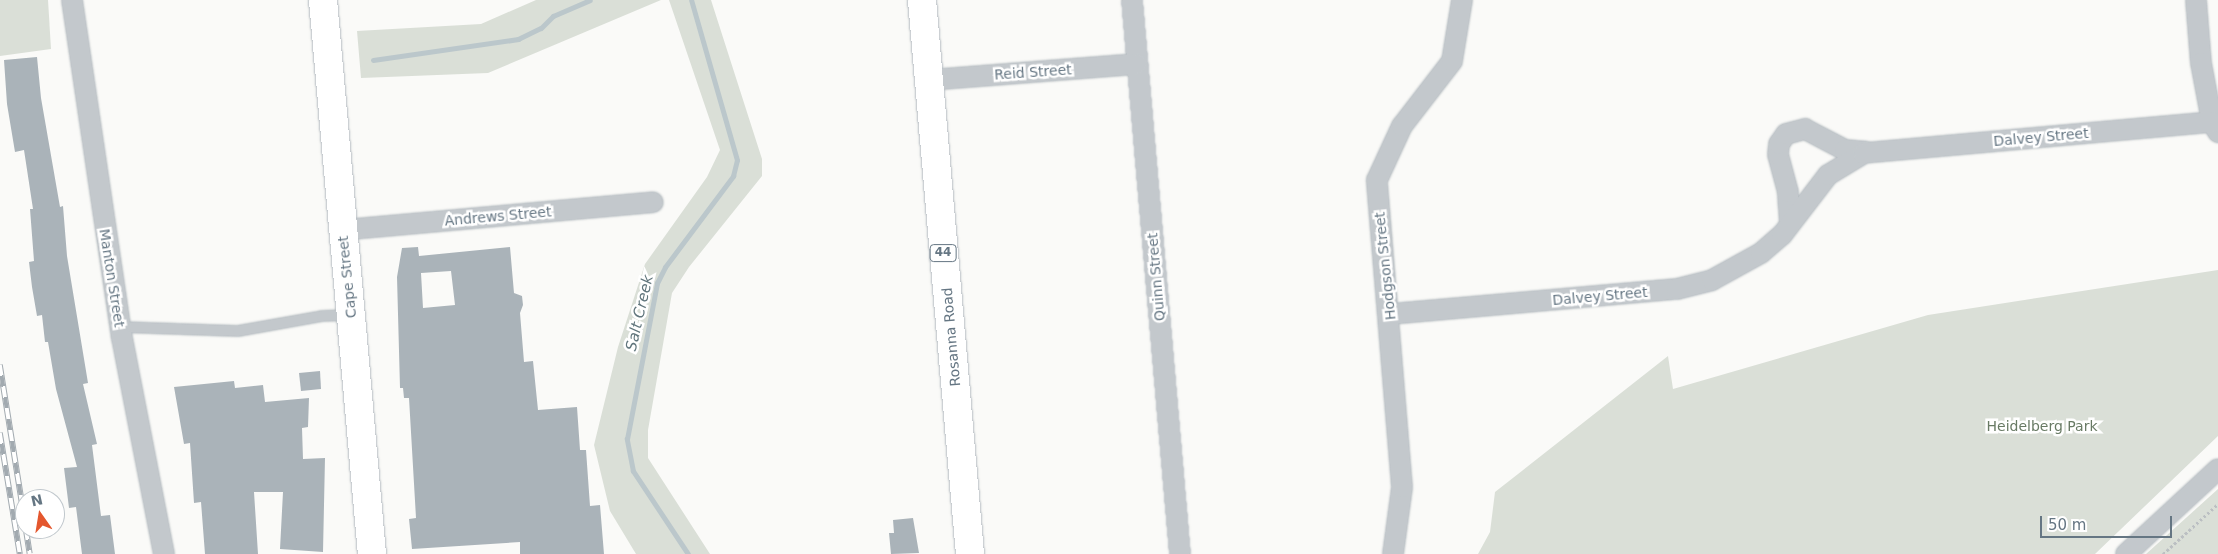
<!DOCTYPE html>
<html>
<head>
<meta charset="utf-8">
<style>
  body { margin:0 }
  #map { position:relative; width:2218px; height:554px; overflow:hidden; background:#fafaf8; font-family:"DejaVu Sans",sans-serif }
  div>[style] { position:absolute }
  .green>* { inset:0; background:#dadfd7 }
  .stream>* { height:5px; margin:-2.5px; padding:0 2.5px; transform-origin:2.5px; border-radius:2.5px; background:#bbc7cb }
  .building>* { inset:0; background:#aab3b9 }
  .path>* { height:3px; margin-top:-1.5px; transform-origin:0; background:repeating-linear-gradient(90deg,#bbbfc2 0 2.5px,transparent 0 5px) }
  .roads { filter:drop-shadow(0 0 1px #b3babf) drop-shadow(0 0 1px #b3babf) }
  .lane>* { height:10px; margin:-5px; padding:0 5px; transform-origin:5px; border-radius:5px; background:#c3c8cc }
  .street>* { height:20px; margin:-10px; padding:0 10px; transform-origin:10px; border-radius:10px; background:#c3c8cc }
  .secondary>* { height:28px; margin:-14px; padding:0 14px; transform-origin:14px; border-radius:14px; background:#fff }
  .highway>* { height:28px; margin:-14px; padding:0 14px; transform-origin:14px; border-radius:14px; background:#fff }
  .rail>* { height:5.5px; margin-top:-2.75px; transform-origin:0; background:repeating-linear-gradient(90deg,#fff 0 11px,#a2aab0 0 22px); box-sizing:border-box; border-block:1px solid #a2aab0 }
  span { translate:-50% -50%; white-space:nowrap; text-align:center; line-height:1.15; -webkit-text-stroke:5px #fff; paint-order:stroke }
  .shield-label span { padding:1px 4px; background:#fff; border:1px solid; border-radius:4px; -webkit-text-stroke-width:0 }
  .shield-label { font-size:12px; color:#657683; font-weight:700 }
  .street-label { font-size:14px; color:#657683 }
  .park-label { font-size:14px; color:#687a64 }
  .water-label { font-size:15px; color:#60757c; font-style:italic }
  .north { position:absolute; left:15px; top:489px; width:50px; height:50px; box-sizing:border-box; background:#fff; border:1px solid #c1c8cd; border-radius:50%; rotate:347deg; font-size:14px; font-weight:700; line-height:20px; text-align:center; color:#657683 }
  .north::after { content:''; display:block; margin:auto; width:18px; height:22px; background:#e4572e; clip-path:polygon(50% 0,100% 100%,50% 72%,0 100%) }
  .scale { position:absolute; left:2040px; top:516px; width:132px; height:22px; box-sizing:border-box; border:2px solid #657683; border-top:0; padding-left:6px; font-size:15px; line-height:18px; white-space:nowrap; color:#657683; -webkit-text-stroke:4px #fff; paint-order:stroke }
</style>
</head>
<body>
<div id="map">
  <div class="green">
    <div style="clip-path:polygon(0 0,48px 0,51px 49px,0 56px)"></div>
    <div style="clip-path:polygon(536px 0,661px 0,488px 73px,361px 78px,357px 31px,481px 24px)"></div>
    <div style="clip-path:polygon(669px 0,711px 0,762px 159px,762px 176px,689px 267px,672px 293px,648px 430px,648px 458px,710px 554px,636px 554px,610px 511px,594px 445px,618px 347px,645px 264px,707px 177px,720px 150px)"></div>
    <div style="clip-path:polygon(2218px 270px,2218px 436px,2095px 554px,1478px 554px,1490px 532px,1495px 492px,1668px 356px,1673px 389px,1928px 315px)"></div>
    <div style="clip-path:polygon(2218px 489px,2218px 554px,2146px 554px)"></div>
  </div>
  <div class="stream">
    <div style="left:373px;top:60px;width:147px;rotate:-8.2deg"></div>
    <div style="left:518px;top:39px;width:25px;rotate:-26deg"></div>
    <div style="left:541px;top:28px;width:17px;rotate:-45deg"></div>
    <div style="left:553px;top:16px;width:40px;rotate:-23.4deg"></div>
    <div style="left:688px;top:554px;width:100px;rotate:-123.5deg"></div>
    <div style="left:633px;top:471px;width:33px;rotate:-101deg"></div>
    <div style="left:627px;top:439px;width:159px;rotate:-79.1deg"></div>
    <div style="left:657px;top:283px;width:18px;rotate:-63deg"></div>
    <div style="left:665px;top:267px;width:114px;rotate:-53.2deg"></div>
    <div style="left:733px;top:176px;width:16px;rotate:-76deg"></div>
    <div style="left:737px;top:160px;width:166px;rotate:-106deg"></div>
  </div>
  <div class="building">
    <div style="clip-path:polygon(37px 57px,41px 98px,60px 207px,63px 206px,67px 256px,88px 383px,83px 384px,97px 444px,92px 445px,101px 516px,110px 515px,115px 554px,82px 554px,76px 507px,69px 508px,64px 468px,77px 467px,56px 389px,48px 342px,45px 342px,42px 315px,37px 316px,32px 287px,29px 262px,34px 261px,30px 209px,33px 209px,24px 150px,15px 152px,7px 104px,4px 60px)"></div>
    <div style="clip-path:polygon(evenodd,418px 247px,419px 256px,510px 247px,514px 293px,522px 296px,523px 305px,520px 313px,524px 362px,533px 361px,538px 410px,577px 407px,580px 450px,586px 450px,590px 506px,600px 505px,604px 554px,520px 554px,520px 542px,412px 549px,409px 519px,416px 518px,409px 398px,404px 398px,403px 388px,400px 388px,397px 277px,402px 248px,418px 247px,451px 271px,455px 305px,423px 308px,421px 273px,451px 271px)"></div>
    <div style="clip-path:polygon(320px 371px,321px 389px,301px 391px,299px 373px)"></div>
    <div style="clip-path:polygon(234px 381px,235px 388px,263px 385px,265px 402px,309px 398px,308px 427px,302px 428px,303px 459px,325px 458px,323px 552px,280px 549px,283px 492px,254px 492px,258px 554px,205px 554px,201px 502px,194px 503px,190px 443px,184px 444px,174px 387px)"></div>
    <div style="clip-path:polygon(913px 518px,919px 553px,891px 554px,889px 533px,894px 533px,893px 520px)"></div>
  </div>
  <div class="path">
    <div style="left:2163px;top:554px;width:74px;rotate:-42.3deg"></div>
  </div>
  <div class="roads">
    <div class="lane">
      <div style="left:120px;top:327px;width:118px;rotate:1.9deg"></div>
      <div style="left:238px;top:331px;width:85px;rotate:-10.1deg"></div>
      <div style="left:322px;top:316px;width:28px;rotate:-2deg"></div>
    </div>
    <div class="street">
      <div style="left:72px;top:0;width:342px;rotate:81.6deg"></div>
      <div style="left:122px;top:338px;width:220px;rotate:79deg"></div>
      <div style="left:1132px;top:0;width:556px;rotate:85.05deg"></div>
      <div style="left:2196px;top:0;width:63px;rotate:85.5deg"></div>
      <div style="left:2201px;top:63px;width:60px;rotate:79.4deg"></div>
      <div style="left:2212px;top:122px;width:12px;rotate:59deg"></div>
      <div style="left:929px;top:80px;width:208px;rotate:-4.4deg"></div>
      <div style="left:1790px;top:224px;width:32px;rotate:-94deg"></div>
      <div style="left:1788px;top:192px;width:39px;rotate:-105deg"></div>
      <div style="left:1778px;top:154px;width:10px;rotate:-84deg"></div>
      <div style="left:1779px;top:144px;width:12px;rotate:-55deg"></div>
      <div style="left:1786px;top:134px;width:20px;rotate:-15deg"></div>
      <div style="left:1805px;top:129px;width:45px;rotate:27.7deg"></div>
      <div style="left:1845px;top:150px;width:21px;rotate:5deg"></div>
      <div style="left:342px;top:230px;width:312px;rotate:-5.1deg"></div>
      <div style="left:1390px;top:314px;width:288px;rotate:-5deg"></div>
      <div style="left:1677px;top:289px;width:36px;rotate:-14deg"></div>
      <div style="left:1712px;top:280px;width:56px;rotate:-28.9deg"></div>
      <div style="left:1761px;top:253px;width:28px;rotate:-41deg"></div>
      <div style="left:1782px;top:235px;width:76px;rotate:-52.5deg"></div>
      <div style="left:1828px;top:175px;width:42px;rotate:-31.4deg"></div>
      <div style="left:1864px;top:153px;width:349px;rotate:-5.1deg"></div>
      <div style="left:1393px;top:554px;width:68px;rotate:-82.3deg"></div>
      <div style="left:1402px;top:487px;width:308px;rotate:-94.7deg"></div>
      <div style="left:1377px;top:180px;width:60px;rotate:-65.2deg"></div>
      <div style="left:1402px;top:126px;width:82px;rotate:-52.4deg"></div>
      <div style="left:1452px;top:61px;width:62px;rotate:-80.7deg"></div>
      <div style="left:2126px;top:554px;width:125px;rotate:-42.7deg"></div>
    </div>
    <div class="secondary">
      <div style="left:323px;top:0;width:556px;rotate:84.95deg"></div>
    </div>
    <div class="highway">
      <div style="left:922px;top:0;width:556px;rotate:85.05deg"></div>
    </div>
  </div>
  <div class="rail">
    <div style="left:0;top:365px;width:158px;rotate:80.9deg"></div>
    <div style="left:0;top:433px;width:123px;rotate:80.6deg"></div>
    <div style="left:26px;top:529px;width:25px;rotate:81deg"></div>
  </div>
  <div class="shield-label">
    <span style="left:943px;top:253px">44</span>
  </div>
  <div class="street-label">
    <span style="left:1033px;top:72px;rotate:-4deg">Reid Street</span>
    <span style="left:2041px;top:137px;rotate:-5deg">Dalvey Street</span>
    <span style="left:498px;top:216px;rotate:-5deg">Andrews Street</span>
    <span style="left:1385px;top:266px;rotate:-96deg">Hodgson Street</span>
    <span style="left:347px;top:277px;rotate:-96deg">Cape Street</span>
    <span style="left:1156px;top:277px;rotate:-95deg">Quinn Street</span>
    <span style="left:112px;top:278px;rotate:81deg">Manton Street</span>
    <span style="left:1600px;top:296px;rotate:-5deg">Dalvey Street</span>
    <span style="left:951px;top:337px;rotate:-95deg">Rosanna Road</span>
  </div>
  <div class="park-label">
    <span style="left:2042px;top:426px">Heidelberg Park</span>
  </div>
  <div class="water-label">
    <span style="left:640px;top:313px;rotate:-77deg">Salt Creek</span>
  </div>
  <div class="north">N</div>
  <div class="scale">50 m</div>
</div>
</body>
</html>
